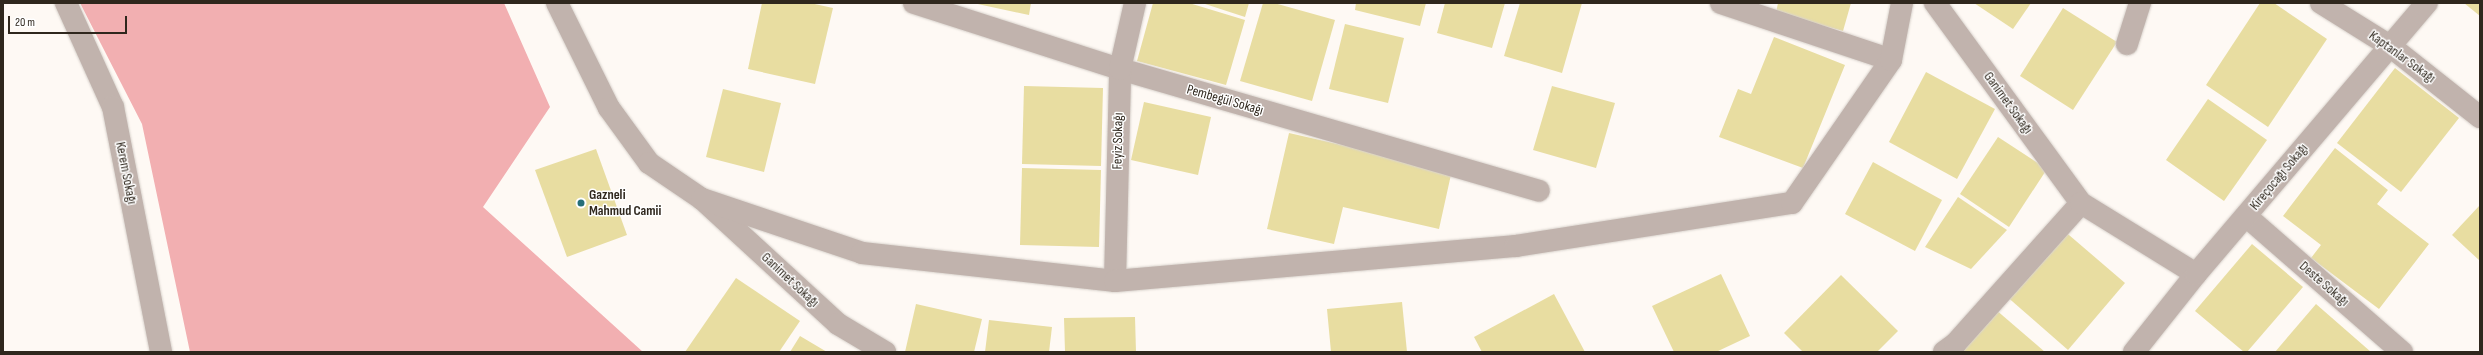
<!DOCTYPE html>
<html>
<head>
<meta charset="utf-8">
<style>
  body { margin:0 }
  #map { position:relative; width:2483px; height:355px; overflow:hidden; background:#fef9f4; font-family:"Sofia Sans Condensed",sans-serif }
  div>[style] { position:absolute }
  .forest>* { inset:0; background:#f2afb1 }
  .building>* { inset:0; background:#e8dda1 }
  .roads { filter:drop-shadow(0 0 1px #d9d3cd) drop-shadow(0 0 1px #d9d3cd) }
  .minor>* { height:22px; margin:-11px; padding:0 11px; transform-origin:11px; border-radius:11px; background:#c1b3ad }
  .tertiary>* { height:22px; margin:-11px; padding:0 11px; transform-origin:11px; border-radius:11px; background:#c1b3ad }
  .dots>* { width:11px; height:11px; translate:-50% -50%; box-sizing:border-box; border:2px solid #fff; border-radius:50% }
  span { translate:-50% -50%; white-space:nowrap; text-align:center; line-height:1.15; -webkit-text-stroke:3px #fff; paint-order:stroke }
  .street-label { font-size:14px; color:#2f271d }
  .poi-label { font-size:14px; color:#2f271d; font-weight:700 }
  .left { translate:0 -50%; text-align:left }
  .frame { position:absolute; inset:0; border:4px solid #2f271d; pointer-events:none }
  .scale { position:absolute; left:8px; top:16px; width:119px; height:18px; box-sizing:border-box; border:2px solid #2f271d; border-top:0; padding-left:5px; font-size:12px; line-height:14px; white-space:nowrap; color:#2f271d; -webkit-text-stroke:3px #fff; paint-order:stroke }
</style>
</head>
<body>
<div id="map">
  <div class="forest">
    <div style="clip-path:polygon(80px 3px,504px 3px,550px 107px,483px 207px,643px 352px,190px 352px,142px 124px)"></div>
  </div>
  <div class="building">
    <div style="clip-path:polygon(762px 3px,810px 3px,833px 8px,815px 84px,748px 69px)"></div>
    <div style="clip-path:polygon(973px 3px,1031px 3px,1029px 15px)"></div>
    <div style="clip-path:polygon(1153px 3px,1189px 3px,1245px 20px,1226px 85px,1137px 61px)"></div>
    <div style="clip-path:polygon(1202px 3px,1249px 3px,1245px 17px)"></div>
    <div style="clip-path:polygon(1263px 3px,1274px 3px,1335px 20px,1312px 101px,1240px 81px)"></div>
    <div style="clip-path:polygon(1356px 3px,1426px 3px,1420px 26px,1355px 10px)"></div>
    <div style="clip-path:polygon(1445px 3px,1505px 3px,1492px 48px,1437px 33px)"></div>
    <div style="clip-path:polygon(1520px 3px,1582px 3px,1562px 73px,1504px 56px)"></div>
    <div style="clip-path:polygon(1778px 3px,1851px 3px,1843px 31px,1776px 13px)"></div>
    <div style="clip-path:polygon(1974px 3px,2031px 3px,2013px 29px)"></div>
    <div style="clip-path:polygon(2260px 3px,2274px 3px,2327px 39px,2268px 127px,2206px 85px)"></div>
    <div style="clip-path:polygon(2464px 3px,2480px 3px,2480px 16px)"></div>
    <div style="clip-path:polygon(2063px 8px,2117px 42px,2073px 110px,2020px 76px)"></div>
    <div style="clip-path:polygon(1345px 24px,1404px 38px,1388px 103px,1329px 89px)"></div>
    <div style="clip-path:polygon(1774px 37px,1845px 65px,1803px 168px,1719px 137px,1738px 89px,1751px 94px)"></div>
    <div style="clip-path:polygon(2395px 68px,2459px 118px,2401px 192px,2337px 143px)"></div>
    <div style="clip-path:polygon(1926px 72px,1995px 109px,1957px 179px,1889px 142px)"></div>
    <div style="clip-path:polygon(1024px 86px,1103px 88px,1101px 166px,1022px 164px)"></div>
    <div style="clip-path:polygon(1552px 86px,1615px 103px,1596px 168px,1533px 150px)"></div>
    <div style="clip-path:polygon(723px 89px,781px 103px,764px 172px,706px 157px)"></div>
    <div style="clip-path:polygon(2208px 99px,2267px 140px,2224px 201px,2166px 160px)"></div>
    <div style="clip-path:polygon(1144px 102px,1211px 117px,1198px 175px,1131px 160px)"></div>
    <div style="clip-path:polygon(1289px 133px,1452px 170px,1439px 229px,1343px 207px,1334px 244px,1267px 229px)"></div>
    <div style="clip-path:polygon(1998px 137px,2047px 169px,2009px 227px,1960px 194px)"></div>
    <div style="clip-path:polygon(2335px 148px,2388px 190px,2377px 204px,2429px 244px,2379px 309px,2311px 258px,2321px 245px,2283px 216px)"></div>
    <div style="clip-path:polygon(596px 149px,627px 235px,567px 257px,535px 170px)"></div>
    <div style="clip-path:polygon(1873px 162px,1942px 200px,1915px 251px,1845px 214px)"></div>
    <div style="clip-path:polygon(1022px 168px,1101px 170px,1099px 247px,1020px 245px)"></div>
    <div style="clip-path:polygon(1958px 197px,2007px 230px,1971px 269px,1925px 247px)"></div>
    <div style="clip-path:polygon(2480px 205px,2480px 261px,2452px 235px)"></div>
    <div style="clip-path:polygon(2062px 229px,2125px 283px,2068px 350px,2005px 295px)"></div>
    <div style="clip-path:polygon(2252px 244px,2303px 287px,2247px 352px,2244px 352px,2195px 311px)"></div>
    <div style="clip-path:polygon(1721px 274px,1750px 336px,1716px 352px,1674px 352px,1652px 306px)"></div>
    <div style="clip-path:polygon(1841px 275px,1898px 331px,1877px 352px,1803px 352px,1784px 333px)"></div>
    <div style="clip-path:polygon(736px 278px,800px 321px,779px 352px,685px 352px)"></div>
    <div style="clip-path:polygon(1554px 294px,1585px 352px,1482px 352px,1474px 337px)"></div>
    <div style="clip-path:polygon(1402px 302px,1407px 352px,1331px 352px,1327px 309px)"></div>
    <div style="clip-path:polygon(916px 304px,982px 319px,974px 352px,905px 352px)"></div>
    <div style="clip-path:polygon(2316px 304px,2371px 352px,2275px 352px)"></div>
    <div style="clip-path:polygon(1995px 309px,2045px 352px,1958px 352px)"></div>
    <div style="clip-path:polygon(1135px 317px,1136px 352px,1065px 352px,1064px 318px)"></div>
    <div style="clip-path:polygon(989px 320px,1052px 327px,1049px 352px,985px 352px)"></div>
    <div style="clip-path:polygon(800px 336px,827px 352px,790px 352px)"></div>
  </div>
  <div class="roads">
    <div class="minor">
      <div style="left:66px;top:3px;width:114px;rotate:65.7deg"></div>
      <div style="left:113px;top:107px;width:250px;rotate:78.9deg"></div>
      <div style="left:914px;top:3px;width:216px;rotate:17.8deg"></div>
      <div style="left:1120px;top:69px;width:436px;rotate:16.2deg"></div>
      <div style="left:1721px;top:3px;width:179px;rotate:18.5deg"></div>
      <div style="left:1935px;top:3px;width:248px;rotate:53.9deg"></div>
      <div style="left:2321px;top:3px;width:81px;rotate:31.9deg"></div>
      <div style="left:2390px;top:46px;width:115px;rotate:38.3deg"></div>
      <div style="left:2127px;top:44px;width:43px;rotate:-72.4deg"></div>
      <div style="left:702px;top:199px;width:185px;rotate:42.6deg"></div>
      <div style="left:838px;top:324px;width:55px;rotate:30.8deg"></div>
      <div style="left:2246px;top:216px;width:207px;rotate:41.1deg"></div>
      <div style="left:1115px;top:281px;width:212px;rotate:-88.6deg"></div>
      <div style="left:1120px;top:69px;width:68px;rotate:-77.2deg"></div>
      <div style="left:1944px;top:352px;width:14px;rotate:-36deg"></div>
      <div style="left:1955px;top:344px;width:189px;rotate:-48.2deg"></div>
      <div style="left:2081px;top:203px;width:135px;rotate:31.7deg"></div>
      <div style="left:2134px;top:352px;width:100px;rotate:-51.5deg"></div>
      <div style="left:2196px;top:274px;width:356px;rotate:-49.6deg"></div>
    </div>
    <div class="tertiary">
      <div style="left:557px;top:3px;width:117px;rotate:63.7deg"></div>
      <div style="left:609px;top:108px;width:68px;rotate:54deg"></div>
      <div style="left:649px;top:163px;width:64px;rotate:34.2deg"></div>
      <div style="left:702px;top:199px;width:169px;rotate:18.6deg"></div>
      <div style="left:862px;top:253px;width:255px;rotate:6.3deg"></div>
      <div style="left:1115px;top:281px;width:403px;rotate:-5deg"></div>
      <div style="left:1516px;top:246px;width:279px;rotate:-8.9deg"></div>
      <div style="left:1792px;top:203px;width:174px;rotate:-55.3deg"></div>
      <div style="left:1891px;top:60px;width:58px;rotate:-79.1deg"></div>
    </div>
  </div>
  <div class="dots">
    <div style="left:581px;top:203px;background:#256e78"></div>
  </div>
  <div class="street-label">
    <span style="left:2402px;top:57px;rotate:36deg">Kaptanlar Sokağı</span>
    <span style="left:1225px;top:100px;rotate:16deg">Pembegül Sokağı</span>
    <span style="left:2008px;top:103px;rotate:54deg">Ganimet Sokağı</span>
    <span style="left:1118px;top:141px;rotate:-89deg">Feyiz Sokağı</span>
    <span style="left:126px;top:173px;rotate:79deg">Kerem Sokağı</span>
    <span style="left:2279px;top:177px;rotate:-50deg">Kireçocağı Sokağı</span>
    <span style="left:790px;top:280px;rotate:43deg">Ganimet Sokağı</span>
    <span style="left:2324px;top:284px;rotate:41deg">Deste Sokağı</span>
  </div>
  <div class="poi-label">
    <span class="left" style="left:589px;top:203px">Gazneli<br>Mahmud Camii</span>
  </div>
  <div class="frame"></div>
  <div class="scale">20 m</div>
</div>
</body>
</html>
